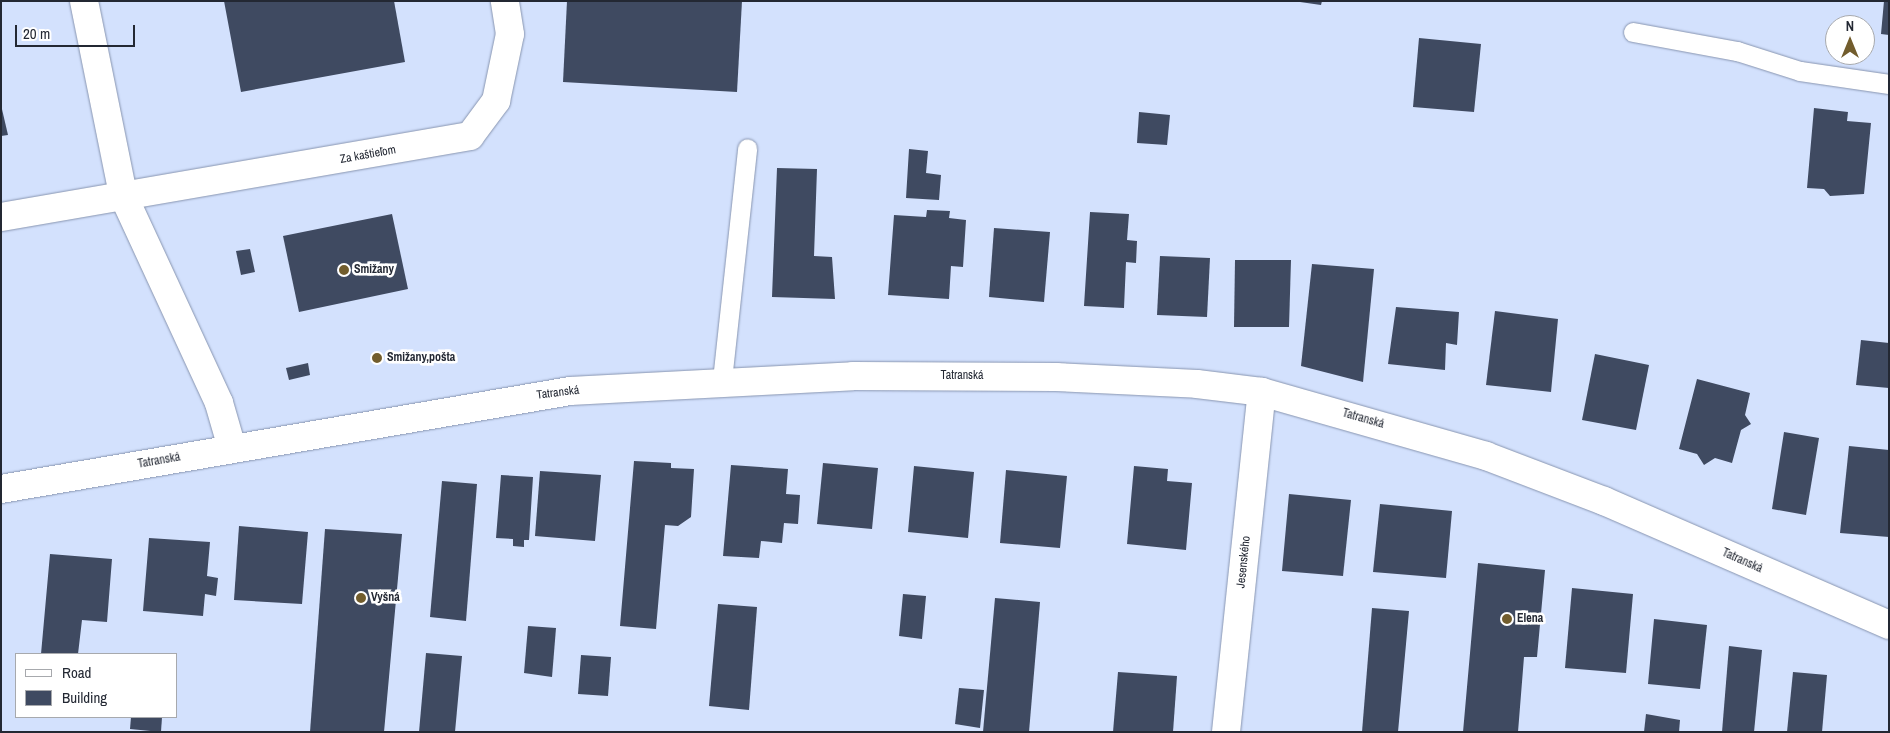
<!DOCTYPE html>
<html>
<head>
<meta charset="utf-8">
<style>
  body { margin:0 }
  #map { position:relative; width:1890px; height:733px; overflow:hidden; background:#d3e1fd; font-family:"Archivo Narrow",sans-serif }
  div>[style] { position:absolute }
  .building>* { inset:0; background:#3f4a61 }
  .roads { filter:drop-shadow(0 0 1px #8895b0) drop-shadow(0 0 1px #8895b0) }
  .lane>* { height:19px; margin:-9.5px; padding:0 9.5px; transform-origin:9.5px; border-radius:9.5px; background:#fff }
  .street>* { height:28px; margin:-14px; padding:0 14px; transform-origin:14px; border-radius:14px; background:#fff }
  .secondary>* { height:28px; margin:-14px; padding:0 14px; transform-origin:14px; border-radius:14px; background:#fff }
  .dots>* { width:14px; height:14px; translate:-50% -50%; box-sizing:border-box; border:2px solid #fff; border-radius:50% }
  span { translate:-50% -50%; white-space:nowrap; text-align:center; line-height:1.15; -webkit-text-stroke:5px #fff; paint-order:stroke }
  .street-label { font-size:12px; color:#232833 }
  .poi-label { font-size:12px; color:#232833; font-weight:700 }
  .left { translate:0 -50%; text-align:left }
  .frame { position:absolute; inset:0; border:2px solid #232833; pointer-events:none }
  .legend { position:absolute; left:15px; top:653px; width:162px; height:65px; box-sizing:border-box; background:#fff; border:1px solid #a7a9ad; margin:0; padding:6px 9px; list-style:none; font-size:15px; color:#232833 }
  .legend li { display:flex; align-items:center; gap:10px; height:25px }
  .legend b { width:25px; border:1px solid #a7a9ad }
  .north { position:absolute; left:1825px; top:15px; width:50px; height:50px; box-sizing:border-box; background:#fff; border:1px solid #a7a9ad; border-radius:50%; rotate:0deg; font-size:14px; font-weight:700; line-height:20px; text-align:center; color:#232833 }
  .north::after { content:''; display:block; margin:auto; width:18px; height:22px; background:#725d2d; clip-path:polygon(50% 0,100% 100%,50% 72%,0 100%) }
  .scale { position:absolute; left:15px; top:25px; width:120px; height:22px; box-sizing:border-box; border:2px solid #232833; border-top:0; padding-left:6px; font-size:15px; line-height:18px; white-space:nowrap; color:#232833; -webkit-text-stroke:4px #fff; paint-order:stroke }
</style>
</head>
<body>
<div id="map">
  <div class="building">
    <div style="clip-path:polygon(224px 1px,394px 1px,405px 62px,241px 92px)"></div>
    <div style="clip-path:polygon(567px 1px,742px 1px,737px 92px,563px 82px)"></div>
    <div style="clip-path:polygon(1293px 1px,1322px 1px,1321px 5px)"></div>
    <div style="clip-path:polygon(1884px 1px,1889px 1px,1889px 35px,1881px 34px)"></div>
    <div style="clip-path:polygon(1419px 38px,1481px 44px,1474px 112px,1413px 107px)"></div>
    <div style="clip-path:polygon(1px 105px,8px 135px,1px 136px)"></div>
    <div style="clip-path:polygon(1814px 108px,1848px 112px,1847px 121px,1871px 123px,1864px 194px,1830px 196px,1824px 189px,1807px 188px)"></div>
    <div style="clip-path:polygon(1139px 112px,1170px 115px,1167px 145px,1137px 143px)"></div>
    <div style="clip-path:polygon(909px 149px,928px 151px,926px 173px,941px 175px,939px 200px,906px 198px)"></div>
    <div style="clip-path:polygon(777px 168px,817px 169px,814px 256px,832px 257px,835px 299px,772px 297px)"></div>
    <div style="clip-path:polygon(927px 210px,950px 211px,949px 218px,966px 220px,963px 267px,951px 266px,949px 299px,888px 295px,894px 215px,926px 217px)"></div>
    <div style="clip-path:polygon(1090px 212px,1129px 214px,1127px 240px,1137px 241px,1136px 263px,1126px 262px,1124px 308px,1084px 306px)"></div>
    <div style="clip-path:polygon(392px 214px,408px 289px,299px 312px,283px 236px)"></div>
    <div style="clip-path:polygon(994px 228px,1050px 232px,1044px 302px,989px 297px)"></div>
    <div style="clip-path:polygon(250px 249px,255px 272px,241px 275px,236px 251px)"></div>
    <div style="clip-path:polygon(1160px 256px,1210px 258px,1207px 317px,1157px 315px)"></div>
    <div style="clip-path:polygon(1235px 260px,1291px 260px,1289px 327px,1234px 327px)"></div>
    <div style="clip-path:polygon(1312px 264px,1374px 269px,1363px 382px,1301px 366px)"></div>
    <div style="clip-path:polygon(1396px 307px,1459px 312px,1457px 345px,1446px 343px,1445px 370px,1388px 364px)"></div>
    <div style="clip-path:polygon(1495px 311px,1558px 319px,1551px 392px,1486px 385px)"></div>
    <div style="clip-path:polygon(1861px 340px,1889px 343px,1889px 388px,1856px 385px)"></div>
    <div style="clip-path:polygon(1595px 354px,1649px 365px,1636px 430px,1582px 420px)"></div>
    <div style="clip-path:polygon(308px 363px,310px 375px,289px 380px,286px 368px)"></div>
    <div style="clip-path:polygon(1697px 379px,1750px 393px,1745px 415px,1751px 424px,1741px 430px,1732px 463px,1715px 458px,1704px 465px,1697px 454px,1679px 449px)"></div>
    <div style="clip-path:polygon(1784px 432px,1819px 438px,1806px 515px,1772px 509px)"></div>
    <div style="clip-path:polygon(1849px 446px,1889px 450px,1889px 537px,1840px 533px)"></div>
    <div style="clip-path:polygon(634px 461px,671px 463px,671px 468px,694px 469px,691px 517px,678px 526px,665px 525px,656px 629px,620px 626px)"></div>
    <div style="clip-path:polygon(823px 463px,878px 468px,872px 529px,817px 524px)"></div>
    <div style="clip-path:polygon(731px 465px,788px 469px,786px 494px,800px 495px,798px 524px,784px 523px,782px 543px,761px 541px,759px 558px,723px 556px)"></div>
    <div style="clip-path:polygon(914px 466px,974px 472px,968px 538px,908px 532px)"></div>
    <div style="clip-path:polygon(1134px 466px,1168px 469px,1167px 481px,1192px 483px,1186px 550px,1127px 544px)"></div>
    <div style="clip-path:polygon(1006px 470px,1067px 476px,1060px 548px,1000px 543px)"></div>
    <div style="clip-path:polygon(540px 471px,601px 475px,595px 541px,535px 536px)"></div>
    <div style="clip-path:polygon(501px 475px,533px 477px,529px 540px,524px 540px,524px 547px,513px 546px,513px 539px,496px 538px)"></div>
    <div style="clip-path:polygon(442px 481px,477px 484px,466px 621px,430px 617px)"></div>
    <div style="clip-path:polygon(1289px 494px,1351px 500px,1343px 576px,1282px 571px)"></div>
    <div style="clip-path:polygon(1380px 504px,1452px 511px,1446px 578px,1373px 572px)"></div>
    <div style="clip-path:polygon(239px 526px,308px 532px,302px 604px,234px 600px)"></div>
    <div style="clip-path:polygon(325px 529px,402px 534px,384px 732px,310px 732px)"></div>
    <div style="clip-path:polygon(149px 538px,210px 542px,207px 576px,218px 578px,216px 596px,205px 594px,203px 616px,143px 611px)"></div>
    <div style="clip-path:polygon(50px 554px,112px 559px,107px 622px,82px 620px,78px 654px,41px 654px)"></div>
    <div style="clip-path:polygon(1478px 563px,1545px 570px,1537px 657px,1524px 657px,1518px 732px,1463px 732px)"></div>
    <div style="clip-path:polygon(1572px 588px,1633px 594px,1626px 673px,1565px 668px)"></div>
    <div style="clip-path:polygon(903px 594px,926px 596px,922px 639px,899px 636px)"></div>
    <div style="clip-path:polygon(995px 598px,1040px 602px,1029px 732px,983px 732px)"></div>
    <div style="clip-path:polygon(718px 604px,757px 607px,749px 710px,709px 706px)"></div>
    <div style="clip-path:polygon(1372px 608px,1409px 611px,1398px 732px,1362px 732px)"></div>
    <div style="clip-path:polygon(1654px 619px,1707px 625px,1700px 689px,1648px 684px)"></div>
    <div style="clip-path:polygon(528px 626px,556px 628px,552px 677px,524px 673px)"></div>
    <div style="clip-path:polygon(1729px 646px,1762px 650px,1754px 732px,1722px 732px)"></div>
    <div style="clip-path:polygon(426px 653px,462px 656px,455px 732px,419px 732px)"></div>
    <div style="clip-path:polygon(581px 655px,611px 657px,608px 696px,578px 694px)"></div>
    <div style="clip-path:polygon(1118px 672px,1177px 676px,1173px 732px,1113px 732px)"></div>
    <div style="clip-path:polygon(1793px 672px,1827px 675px,1822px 732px,1787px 732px)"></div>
    <div style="clip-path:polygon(959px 688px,984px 690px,980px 728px,955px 724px)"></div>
    <div style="clip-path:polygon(1646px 714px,1680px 720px,1679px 732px,1644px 732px)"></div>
    <div style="clip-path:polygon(131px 717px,162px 717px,161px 732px,130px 729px)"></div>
  </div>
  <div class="roads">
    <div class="lane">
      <div style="left:1633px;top:32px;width:106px;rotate:10.4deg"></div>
      <div style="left:1737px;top:51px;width:66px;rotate:17.6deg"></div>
      <div style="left:1800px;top:71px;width:90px;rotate:8.3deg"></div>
      <div style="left:722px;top:380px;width:233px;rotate:-83.8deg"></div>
    </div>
    <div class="street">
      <div style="left:84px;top:1px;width:198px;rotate:78.6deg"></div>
      <div style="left:123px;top:195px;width:229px;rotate:65.2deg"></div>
      <div style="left:219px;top:403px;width:47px;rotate:73.9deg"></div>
      <div style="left:1px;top:217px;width:476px;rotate:-9.8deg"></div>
      <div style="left:470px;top:136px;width:44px;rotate:-53.4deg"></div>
      <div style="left:496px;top:101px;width:68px;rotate:-78.2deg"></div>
      <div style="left:510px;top:34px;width:33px;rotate:-99deg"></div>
      <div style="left:1226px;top:732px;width:342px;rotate:-84deg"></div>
    </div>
    <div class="secondary">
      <div style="left:1px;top:489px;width:577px;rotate:-9.77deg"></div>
      <div style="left:570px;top:391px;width:283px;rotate:-3deg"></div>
      <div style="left:853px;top:376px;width:203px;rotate:0.3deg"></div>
      <div style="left:1056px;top:377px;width:141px;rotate:2.8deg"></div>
      <div style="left:1197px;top:384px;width:65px;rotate:7deg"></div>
      <div style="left:1262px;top:392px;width:233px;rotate:15.9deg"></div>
      <div style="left:1486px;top:456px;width:126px;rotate:20.9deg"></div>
      <div style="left:1604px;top:501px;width:311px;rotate:23.5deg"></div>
    </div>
  </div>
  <div class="dots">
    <div style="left:344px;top:270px;background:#725d2d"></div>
    <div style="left:377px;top:358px;background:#725d2d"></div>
    <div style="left:361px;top:598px;background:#725d2d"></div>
    <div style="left:1507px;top:619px;background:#725d2d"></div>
  </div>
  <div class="street-label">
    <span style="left:368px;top:155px;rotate:-10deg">Za kaštieľom</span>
    <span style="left:962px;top:376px">Tatranská</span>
    <span style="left:558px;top:393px;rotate:-7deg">Tatranská</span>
    <span style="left:1363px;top:419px;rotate:16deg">Tatranská</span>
    <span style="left:159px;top:461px;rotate:-10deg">Tatranská</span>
    <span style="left:1742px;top:561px;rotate:24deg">Tatranská</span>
    <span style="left:1244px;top:562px;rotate:-84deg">Jesenského</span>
  </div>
  <div class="poi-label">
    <span class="left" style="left:354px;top:270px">Smižany</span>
    <span class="left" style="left:387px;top:358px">Smižany,pošta</span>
    <span class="left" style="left:371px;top:598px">Vyšná</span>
    <span class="left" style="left:1517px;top:619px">Elena</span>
  </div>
  <div class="frame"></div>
  <ul class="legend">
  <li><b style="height:6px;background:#fff"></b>Road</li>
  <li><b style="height:14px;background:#3f4a61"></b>Building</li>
  </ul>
  <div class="north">N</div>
  <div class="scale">20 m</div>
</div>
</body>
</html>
